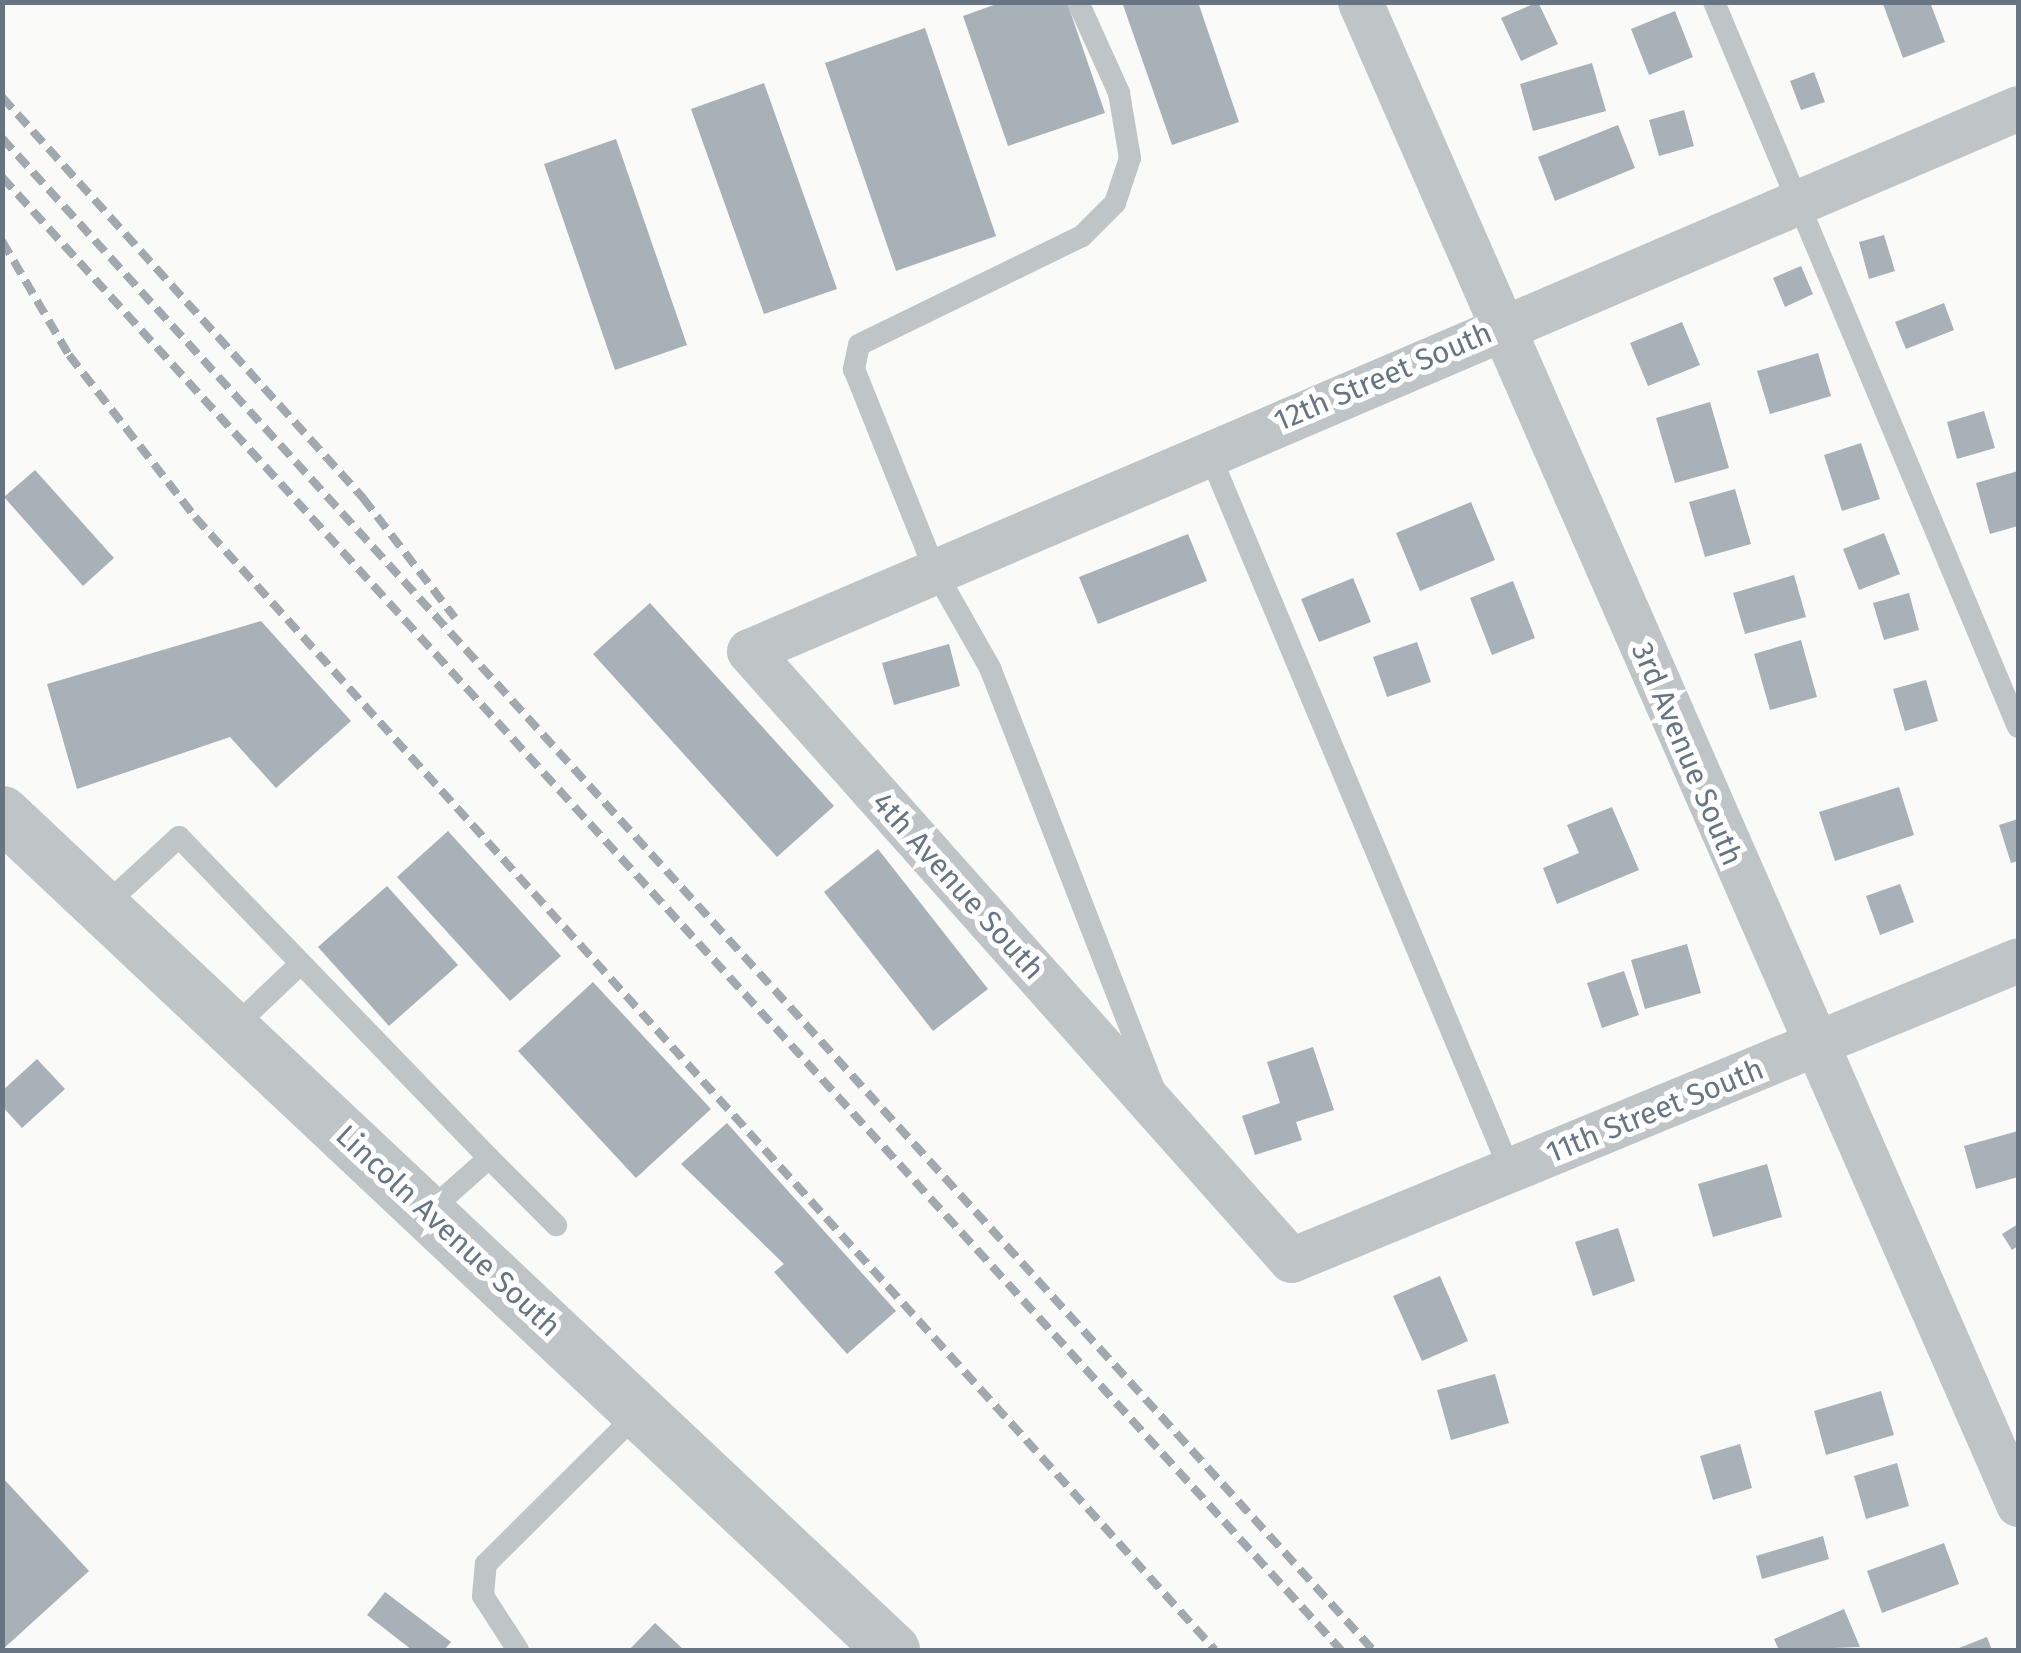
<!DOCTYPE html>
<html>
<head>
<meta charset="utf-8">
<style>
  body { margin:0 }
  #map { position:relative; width:2021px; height:1653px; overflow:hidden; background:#fafaf8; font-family:"Fira Sans",sans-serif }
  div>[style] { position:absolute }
  .building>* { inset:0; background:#a8b1b7 }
  .service>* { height:22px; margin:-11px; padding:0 11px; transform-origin:11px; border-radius:11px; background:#bfc4c7 }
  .minor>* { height:45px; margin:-22.5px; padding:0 22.5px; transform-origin:22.5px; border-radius:22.5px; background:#bfc4c7 }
  .tertiary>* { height:55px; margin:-27.5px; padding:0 27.5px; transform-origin:27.5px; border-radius:27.5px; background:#bfc4c7 }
  .rail>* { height:8px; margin-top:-4px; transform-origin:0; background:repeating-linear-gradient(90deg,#a1a8ae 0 15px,transparent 0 23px) }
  span { translate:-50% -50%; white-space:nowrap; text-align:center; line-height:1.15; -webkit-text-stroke:10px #fff; paint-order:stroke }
  .street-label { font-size:30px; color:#667581 }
  .frame { position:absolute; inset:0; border:5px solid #667581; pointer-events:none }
</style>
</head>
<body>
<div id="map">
  <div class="building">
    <div style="clip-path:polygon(1002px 2px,1067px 2px,1105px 113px,1008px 146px,963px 16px)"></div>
    <div style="clip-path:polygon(1122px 2px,1198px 2px,1239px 122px,1172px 145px)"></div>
    <div style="clip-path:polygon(1538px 2px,1558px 44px,1521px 61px,1501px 18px)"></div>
    <div style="clip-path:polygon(1930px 2px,1945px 42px,1903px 58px,1883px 4px)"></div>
    <div style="clip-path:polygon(1675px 11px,1693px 57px,1649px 75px,1631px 29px)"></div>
    <div style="clip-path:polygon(925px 28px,996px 236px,896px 271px,825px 63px)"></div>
    <div style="clip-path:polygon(1592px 63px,1606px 111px,1533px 131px,1520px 84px)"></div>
    <div style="clip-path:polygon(1814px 72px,1825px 102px,1801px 110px,1790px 81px)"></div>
    <div style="clip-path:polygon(764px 83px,837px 289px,764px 314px,691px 109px)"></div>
    <div style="clip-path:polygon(1684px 110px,1694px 146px,1659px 156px,1649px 120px)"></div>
    <div style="clip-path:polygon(1618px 125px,1635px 168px,1555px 201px,1538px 157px)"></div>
    <div style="clip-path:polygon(616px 139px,687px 345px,615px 370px,544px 164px)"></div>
    <div style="clip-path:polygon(1884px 235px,1895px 271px,1869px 279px,1859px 242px)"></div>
    <div style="clip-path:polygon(1801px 266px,1813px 294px,1785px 307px,1773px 278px)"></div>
    <div style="clip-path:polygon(1944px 303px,1954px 330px,1906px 349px,1895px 322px)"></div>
    <div style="clip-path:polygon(1682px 322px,1700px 365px,1648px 386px,1630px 343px)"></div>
    <div style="clip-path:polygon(1818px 353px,1831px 396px,1770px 414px,1757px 371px)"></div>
    <div style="clip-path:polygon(1710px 402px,1729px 468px,1675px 483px,1656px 418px)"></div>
    <div style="clip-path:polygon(1984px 411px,1995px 448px,1957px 459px,1947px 422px)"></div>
    <div style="clip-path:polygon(1861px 443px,1880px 499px,1842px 511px,1824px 455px)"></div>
    <div style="clip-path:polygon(35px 470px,114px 558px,83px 586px,4px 497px)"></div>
    <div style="clip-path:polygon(2018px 471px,2018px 526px,1990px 534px,1976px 483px)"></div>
    <div style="clip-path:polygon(1735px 489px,1751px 544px,1705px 557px,1689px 502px)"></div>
    <div style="clip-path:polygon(1471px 502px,1495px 560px,1420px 591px,1396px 533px)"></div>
    <div style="clip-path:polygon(1884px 533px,1900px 574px,1859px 590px,1843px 549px)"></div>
    <div style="clip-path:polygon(1188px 534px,1207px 581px,1098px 624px,1079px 577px)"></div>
    <div style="clip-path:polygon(1794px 575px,1806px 617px,1745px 634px,1733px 593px)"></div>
    <div style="clip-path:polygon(1353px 578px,1371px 622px,1319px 642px,1301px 599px)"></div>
    <div style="clip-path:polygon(1513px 581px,1535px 638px,1492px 655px,1470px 598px)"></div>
    <div style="clip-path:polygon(1909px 593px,1919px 630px,1884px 640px,1873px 603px)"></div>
    <div style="clip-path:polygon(650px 603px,834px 806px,777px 857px,593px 654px)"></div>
    <div style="clip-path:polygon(261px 621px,351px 721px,276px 788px,230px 737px,77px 789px,47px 684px)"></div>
    <div style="clip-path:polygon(1801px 640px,1817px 697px,1770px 710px,1754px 654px)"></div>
    <div style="clip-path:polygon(1417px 642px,1431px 682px,1387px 697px,1373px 657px)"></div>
    <div style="clip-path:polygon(949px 644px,960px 686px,894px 705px,882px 663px)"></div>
    <div style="clip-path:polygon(1926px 680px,1938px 721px,1905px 731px,1893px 689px)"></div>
    <div style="clip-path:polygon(1899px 787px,1914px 835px,1835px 861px,1819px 812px)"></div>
    <div style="clip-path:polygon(1612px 807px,1639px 870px,1557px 904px,1543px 868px,1579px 853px,1567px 825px)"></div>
    <div style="clip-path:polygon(2018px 819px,2018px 861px,2011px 863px,1999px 825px)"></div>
    <div style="clip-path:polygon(448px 831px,561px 956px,510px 1001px,397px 877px)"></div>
    <div style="clip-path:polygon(878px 849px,988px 989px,933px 1031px,824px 892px)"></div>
    <div style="clip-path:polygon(1900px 884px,1914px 922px,1880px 935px,1866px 896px)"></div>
    <div style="clip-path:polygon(387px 886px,458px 965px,389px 1026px,318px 947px)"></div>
    <div style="clip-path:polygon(1687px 944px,1701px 993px,1645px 1009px,1631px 960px)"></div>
    <div style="clip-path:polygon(1624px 971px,1639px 1015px,1602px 1028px,1587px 983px)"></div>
    <div style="clip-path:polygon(593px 982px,711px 1109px,636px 1178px,518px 1051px)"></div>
    <div style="clip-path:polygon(1313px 1047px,1334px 1110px,1296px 1122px,1302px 1140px,1255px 1155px,1242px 1116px,1280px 1103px,1267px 1062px)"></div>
    <div style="clip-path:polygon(37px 1059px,65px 1089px,22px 1128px,2px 1106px,2px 1091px)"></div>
    <div style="clip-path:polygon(727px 1123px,896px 1311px,847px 1354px,774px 1272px,784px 1264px,681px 1164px)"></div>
    <div style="clip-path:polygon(2018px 1131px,2018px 1177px,1976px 1189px,1964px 1146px)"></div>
    <div style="clip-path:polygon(1767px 1164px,1782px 1217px,1713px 1237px,1698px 1184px)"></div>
    <div style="clip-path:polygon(2018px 1224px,2018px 1246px,2012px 1250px,2002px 1234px)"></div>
    <div style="clip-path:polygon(1618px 1228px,1635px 1281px,1593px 1296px,1575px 1242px)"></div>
    <div style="clip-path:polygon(1440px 1276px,1468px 1341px,1422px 1361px,1393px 1296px)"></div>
    <div style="clip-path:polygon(1495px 1374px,1509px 1423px,1451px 1440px,1437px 1390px)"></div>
    <div style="clip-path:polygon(1881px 1391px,1894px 1435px,1826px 1455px,1814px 1411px)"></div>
    <div style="clip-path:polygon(1740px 1444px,1752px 1488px,1713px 1500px,1700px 1456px)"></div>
    <div style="clip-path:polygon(1897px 1463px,1909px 1506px,1866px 1519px,1854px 1476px)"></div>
    <div style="clip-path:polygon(2px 1477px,89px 1571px,2px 1650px)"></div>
    <div style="clip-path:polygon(1823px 1536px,1829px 1559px,1762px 1579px,1756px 1556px)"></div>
    <div style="clip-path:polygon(1944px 1543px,1959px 1584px,1882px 1613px,1867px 1571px)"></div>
    <div style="clip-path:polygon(385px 1592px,451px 1642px,444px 1650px,412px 1650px,367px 1615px)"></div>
    <div style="clip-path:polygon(1844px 1609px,1860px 1647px,1779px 1650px,1774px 1639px)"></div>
    <div style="clip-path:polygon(655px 1623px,684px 1650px,629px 1650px)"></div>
    <div style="clip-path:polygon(1987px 1637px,1992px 1650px,1954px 1650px)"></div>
  </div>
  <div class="service">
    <div style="left:1078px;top:2px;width:100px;rotate:65.7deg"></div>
    <div style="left:1119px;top:93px;width:66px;rotate:80.4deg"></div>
    <div style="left:1130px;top:158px;width:47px;rotate:108.4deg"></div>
    <div style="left:1115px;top:203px;width:47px;rotate:135deg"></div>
    <div style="left:1082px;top:236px;width:248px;rotate:154deg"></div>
    <div style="left:859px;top:345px;width:25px;rotate:102deg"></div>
    <div style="left:854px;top:369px;width:218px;rotate:68.1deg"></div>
    <div style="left:935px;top:571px;width:112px;rotate:60.4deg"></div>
    <div style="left:990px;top:668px;width:449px;rotate:68.7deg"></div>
    <div style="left:1714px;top:2px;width:786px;rotate:67.25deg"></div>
    <div style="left:1209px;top:453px;width:778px;rotate:67.23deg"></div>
    <div style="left:104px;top:906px;width:102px;rotate:-42.6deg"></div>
    <div style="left:179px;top:837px;width:446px;rotate:46deg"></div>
    <div style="left:489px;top:1158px;width:81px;rotate:138.5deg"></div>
    <div style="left:233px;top:1028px;width:90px;rotate:-43.6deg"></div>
    <div style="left:489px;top:1158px;width:95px;rotate:45deg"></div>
    <div style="left:518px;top:1650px;width:64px;rotate:-122.9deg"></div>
    <div style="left:483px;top:1596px;width:32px;rotate:-85deg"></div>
    <div style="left:486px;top:1564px;width:216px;rotate:-44.8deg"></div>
  </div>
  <div class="minor">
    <div style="left:1360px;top:2px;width:1640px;rotate:66.34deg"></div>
    <div style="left:2018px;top:108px;width:1380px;rotate:156.83deg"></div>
    <div style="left:749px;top:651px;width:815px;rotate:48.33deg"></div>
    <div style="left:1291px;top:1260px;width:786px;rotate:-22.42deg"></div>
  </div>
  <div class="tertiary">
    <div style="left:2px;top:813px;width:1222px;rotate:43.24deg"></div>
  </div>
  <div class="rail">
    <div style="left:2px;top:97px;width:540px;rotate:48deg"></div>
    <div style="left:363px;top:498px;width:151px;rotate:52.5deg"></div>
    <div style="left:2px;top:138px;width:2041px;rotate:47.8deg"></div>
    <div style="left:2px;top:177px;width:1991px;rotate:47.73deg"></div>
    <div style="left:2px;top:241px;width:132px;rotate:59.6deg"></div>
    <div style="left:69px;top:355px;width:205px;rotate:52.1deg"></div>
    <div style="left:195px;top:517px;width:1524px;rotate:48deg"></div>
  </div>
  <div class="street-label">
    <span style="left:1383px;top:377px;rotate:-23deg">12th Street South</span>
    <span style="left:1687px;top:754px;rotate:67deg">3rd Avenue South</span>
    <span style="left:958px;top:886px;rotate:48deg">4th Avenue South</span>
    <span style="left:1655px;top:1111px;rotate:-22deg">11th Street South</span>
    <span style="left:448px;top:1231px;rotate:43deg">Lincoln Avenue South</span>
  </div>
  <div class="frame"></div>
</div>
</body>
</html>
